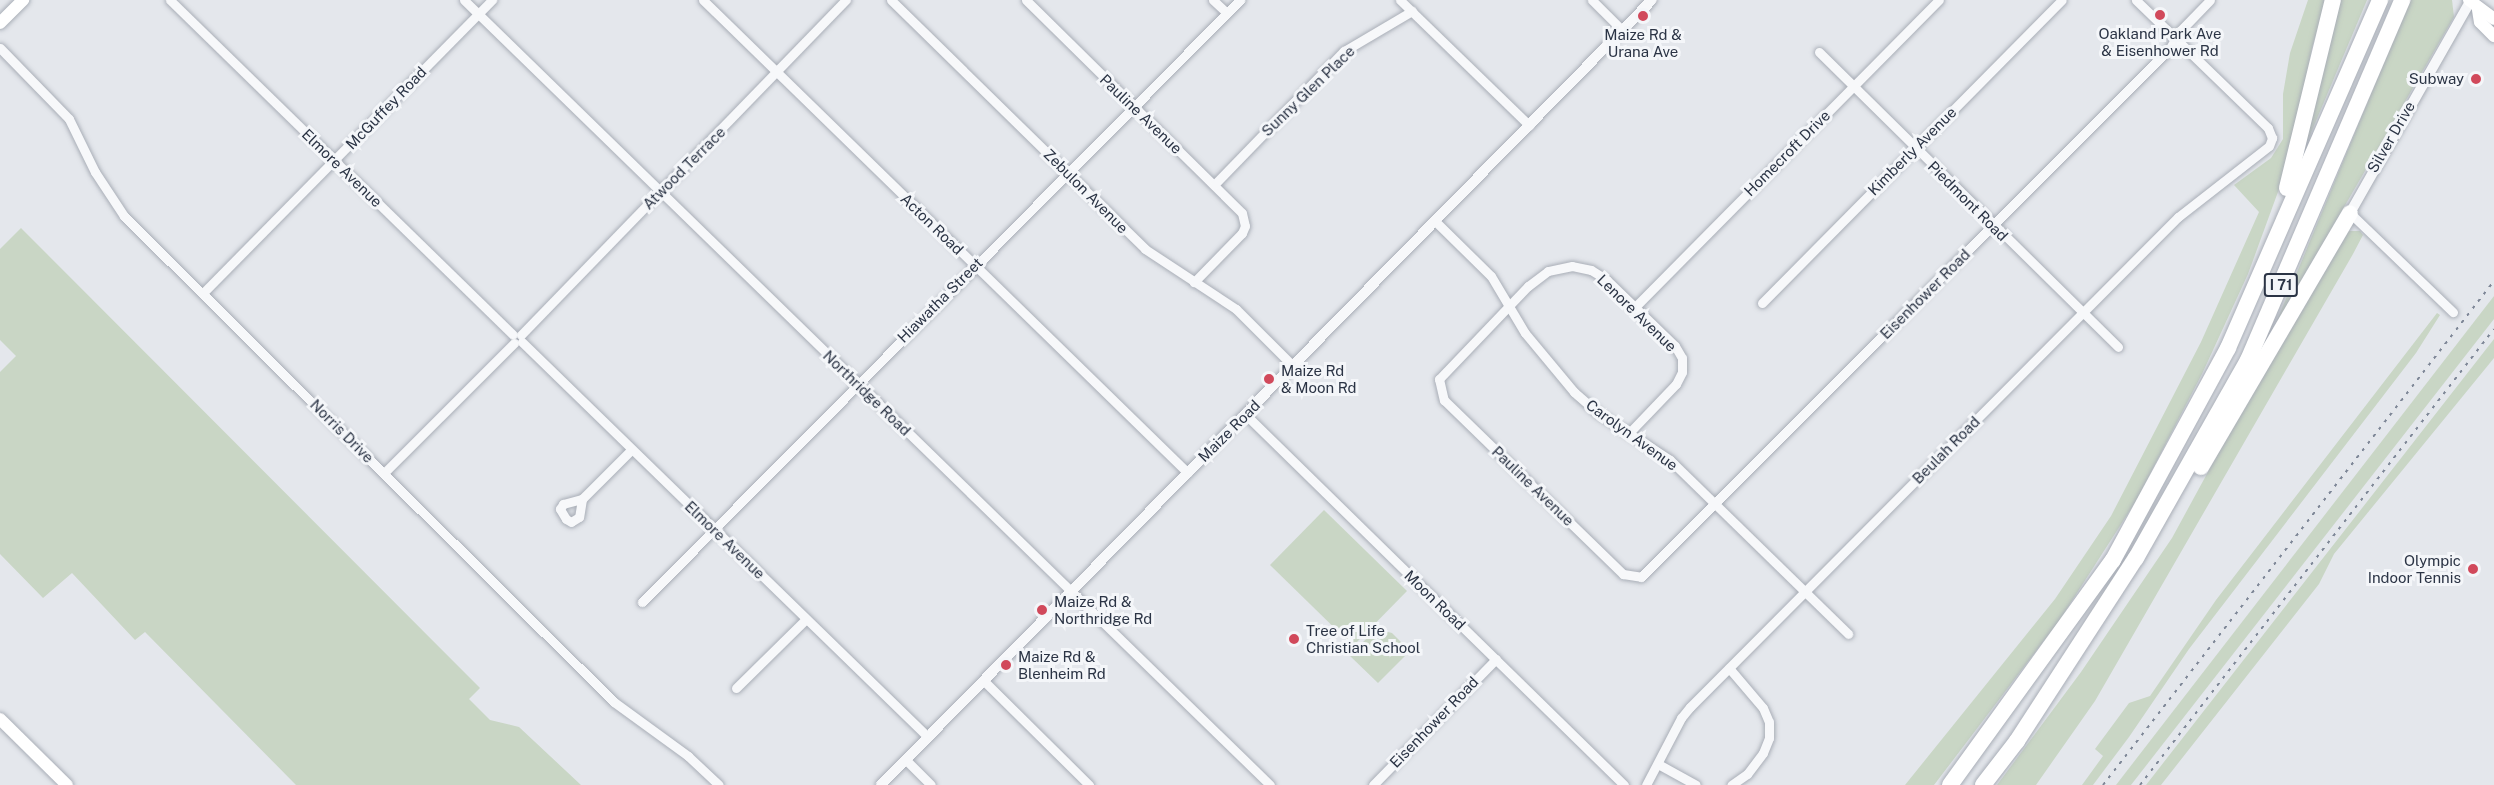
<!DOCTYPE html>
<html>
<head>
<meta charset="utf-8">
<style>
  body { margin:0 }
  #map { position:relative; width:2494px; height:785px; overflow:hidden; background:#e4e7ec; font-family:"Public Sans",sans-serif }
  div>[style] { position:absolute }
  .green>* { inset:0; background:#c9d6c5 }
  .roads { filter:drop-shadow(0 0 2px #a9aeb7) drop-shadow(0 0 2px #a9aeb7) }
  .minor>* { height:9px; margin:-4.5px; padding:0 4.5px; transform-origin:4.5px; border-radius:4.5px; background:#f7f8fa }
  .tertiary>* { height:10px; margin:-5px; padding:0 5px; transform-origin:5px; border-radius:5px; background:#f7f8fa }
  .secondary>* { height:12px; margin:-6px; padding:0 6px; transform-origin:6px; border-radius:6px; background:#fff }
  .motorway>* { height:16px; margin:-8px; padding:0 8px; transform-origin:8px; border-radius:8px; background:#fff }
  .rail>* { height:2px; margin-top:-1px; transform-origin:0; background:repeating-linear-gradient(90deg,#7d8696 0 3px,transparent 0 9px) }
  .dots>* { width:16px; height:16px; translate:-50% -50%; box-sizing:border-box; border:3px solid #f4f6f9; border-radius:50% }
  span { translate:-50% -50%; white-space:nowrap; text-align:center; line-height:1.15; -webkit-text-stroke:6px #f4f6f9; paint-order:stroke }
  .shield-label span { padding:2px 4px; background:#f4f6f9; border:2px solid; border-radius:4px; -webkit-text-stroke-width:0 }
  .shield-label { font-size:14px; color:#2b3445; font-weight:700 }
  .poi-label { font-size:15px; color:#2b3445 }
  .right { translate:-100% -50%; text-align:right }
  .left { translate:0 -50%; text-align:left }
  .street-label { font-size:15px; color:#2b3445 }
</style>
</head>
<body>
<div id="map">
  <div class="green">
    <div style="clip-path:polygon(2308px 0,2326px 0,2312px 48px,2290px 159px,2248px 274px,2202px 374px,2136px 501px,2059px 621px,1934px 785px,1905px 785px,2055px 599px,2111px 516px,2201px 342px,2259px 212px,2234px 185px,2271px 158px,2283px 139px,2283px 94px,2290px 53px)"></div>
    <div style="clip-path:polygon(2337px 0,2367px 0,2305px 147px)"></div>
    <div style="clip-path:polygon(2410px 0,2452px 0,2454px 17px,2273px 330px)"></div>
    <div style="clip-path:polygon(21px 228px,480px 688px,469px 699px,490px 720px,519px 727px,581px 785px,296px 785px,145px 632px,135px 640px,72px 573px,43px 598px,0 554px,0 372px,16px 356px,0 340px,0 249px)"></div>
    <div style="clip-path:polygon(2349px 231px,2360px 231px,2363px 235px,2353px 254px,2095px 701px,2036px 785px,1997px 785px,2081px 672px,2172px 538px,2251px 393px)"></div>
    <div style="clip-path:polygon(2494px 296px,2494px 319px,2131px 785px,2116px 785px)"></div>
    <div style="clip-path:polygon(2437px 313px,2440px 315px,2416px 353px,2189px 649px,2129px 737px,2093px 785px,2082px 785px,2103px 756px,2095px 749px,2129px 703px,2150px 696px,2216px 600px)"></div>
    <div style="clip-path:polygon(2494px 339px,2494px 358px,2334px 554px,2319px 584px,2161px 785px,2146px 785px)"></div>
    <div style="clip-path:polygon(1324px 510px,1407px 591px,1353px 646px,1270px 565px)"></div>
    <div style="clip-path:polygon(1377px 629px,1392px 633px,1410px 651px,1378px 683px,1349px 655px)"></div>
  </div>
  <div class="roads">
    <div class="minor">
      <div style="left:170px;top:0;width:479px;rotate:44.3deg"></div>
      <div style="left:464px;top:0;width:1125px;rotate:44.24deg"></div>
      <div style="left:703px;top:0;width:677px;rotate:44.28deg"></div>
      <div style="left:891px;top:0;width:356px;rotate:44.4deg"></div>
      <div style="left:1145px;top:249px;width:109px;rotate:33.4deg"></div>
      <div style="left:1236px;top:309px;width:81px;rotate:45deg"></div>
      <div style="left:1026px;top:0;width:303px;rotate:44.6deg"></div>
      <div style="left:1242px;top:213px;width:13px;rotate:77deg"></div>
      <div style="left:1245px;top:226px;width:8px;rotate:113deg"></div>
      <div style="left:1242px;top:233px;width:69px;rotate:134.4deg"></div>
      <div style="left:1213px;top:0;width:19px;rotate:43deg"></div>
      <div style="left:1400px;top:0;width:180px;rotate:44.1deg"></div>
      <div style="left:1592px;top:0;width:42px;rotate:45deg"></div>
      <div style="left:0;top:48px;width:99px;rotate:45.8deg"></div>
      <div style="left:69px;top:119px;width:59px;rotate:63.9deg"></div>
      <div style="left:95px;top:172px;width:53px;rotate:56.6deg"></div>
      <div style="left:124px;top:216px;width:690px;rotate:44.77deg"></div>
      <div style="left:614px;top:702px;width:92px;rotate:36.1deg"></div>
      <div style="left:688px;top:756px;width:42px;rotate:43.1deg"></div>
      <div style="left:1819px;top:52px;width:420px;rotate:44.6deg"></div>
      <div style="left:1214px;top:185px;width:187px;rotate:-45.9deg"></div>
      <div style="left:1344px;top:51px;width:79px;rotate:-30.5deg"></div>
      <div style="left:2350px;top:213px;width:143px;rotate:43.9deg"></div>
      <div style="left:1435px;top:221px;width:78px;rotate:44.5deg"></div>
      <div style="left:1491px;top:276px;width:66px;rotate:59.2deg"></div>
      <div style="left:1525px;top:333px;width:77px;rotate:50.3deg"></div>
      <div style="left:1574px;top:392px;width:32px;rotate:41deg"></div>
      <div style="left:1598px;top:413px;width:86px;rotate:33.1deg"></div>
      <div style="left:1670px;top:460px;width:249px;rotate:44.3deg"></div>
      <div style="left:203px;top:293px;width:412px;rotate:-45.4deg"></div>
      <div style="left:1762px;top:303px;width:426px;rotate:-45.3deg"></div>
      <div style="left:1635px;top:307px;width:432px;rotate:-45.3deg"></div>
      <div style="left:521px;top:335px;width:467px;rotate:-45.9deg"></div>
      <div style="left:522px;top:342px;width:566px;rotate:44.21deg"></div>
      <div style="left:1246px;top:415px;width:529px;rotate:44.39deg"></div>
      <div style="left:1629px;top:433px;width:68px;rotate:-46.2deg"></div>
      <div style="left:1676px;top:384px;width:13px;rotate:-63deg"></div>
      <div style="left:1682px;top:372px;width:14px;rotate:-90deg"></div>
      <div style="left:1682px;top:358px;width:14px;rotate:-120deg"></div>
      <div style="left:1675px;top:346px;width:95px;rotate:-135.9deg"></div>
      <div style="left:1607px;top:280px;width:19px;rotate:-148deg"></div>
      <div style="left:1591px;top:270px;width:19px;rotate:-168deg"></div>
      <div style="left:1572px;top:266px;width:25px;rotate:168deg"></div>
      <div style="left:1548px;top:271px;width:25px;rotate:143deg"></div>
      <div style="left:1528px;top:286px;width:129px;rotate:133.7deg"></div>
      <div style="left:1439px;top:379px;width:22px;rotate:77deg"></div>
      <div style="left:1444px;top:400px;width:250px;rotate:44.2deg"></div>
      <div style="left:1623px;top:574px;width:18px;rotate:9deg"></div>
      <div style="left:1641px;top:577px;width:748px;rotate:-45deg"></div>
      <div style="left:2170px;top:48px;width:20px;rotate:-60deg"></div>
      <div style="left:2180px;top:31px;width:43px;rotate:-45.9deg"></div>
      <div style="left:384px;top:473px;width:184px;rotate:-45deg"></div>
      <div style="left:582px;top:499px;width:18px;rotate:99deg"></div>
      <div style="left:579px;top:517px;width:9px;rotate:148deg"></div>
      <div style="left:571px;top:522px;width:6px;rotate:-149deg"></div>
      <div style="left:566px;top:519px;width:12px;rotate:-121deg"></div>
      <div style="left:560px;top:509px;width:6px;rotate:-59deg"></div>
      <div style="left:563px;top:504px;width:20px;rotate:-15deg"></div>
      <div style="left:582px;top:499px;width:69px;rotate:-45deg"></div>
      <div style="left:642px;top:602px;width:849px;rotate:-45.19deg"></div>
      <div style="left:1729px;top:668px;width:52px;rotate:49.6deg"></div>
      <div style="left:1763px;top:708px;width:15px;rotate:67deg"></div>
      <div style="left:1769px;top:722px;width:16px;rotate:90deg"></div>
      <div style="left:1769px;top:738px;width:16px;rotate:112deg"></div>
      <div style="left:1763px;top:753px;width:26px;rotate:127deg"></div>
      <div style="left:1747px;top:774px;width:19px;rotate:145deg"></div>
      <div style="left:984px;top:681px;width:148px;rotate:44.7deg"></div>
      <div style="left:736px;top:688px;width:98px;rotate:-44.6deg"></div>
      <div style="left:906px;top:760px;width:35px;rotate:45deg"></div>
      <div style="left:1658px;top:764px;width:43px;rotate:28.9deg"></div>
      <div style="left:1373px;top:785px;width:176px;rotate:-45.7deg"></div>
      <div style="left:1646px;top:785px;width:76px;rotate:-62.4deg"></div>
      <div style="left:1681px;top:718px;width:14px;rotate:-51deg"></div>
      <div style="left:1690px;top:707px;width:692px;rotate:-45.12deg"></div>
      <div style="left:2178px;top:217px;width:115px;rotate:-38deg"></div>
      <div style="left:2269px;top:146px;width:9px;rotate:-69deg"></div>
      <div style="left:2272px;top:138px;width:11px;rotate:-112deg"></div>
      <div style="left:2268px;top:128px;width:184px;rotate:-135.9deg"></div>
    </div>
    <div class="tertiary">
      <div style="left:2350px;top:213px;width:245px;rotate:-60.4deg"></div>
      <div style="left:881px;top:785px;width:1100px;rotate:-45.52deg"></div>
    </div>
    <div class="secondary">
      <div style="left:2469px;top:0;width:31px;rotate:37deg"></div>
      <div style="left:2478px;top:10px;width:12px;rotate:81deg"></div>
      <div style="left:2480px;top:22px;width:20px;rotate:45deg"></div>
      <div style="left:0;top:23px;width:33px;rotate:-45deg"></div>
      <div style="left:0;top:719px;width:94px;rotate:44.6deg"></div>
    </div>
    <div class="motorway">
      <div style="left:2287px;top:188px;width:194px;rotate:-76.3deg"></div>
      <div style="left:2201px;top:467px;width:294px;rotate:-59.6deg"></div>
      <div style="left:1950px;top:785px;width:278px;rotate:-54.1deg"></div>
      <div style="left:2113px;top:560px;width:241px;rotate:-61.5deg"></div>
      <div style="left:2228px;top:348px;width:380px;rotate:-66.4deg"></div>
      <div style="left:1983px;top:785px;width:56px;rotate:-52.3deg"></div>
      <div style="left:2017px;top:741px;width:218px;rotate:-57deg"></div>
      <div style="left:2136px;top:558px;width:227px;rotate:-60.5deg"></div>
      <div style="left:2248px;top:360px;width:392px;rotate:-66.8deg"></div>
    </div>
  </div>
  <div class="rail">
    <div style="left:2103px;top:785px;width:638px;rotate:-52.2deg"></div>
    <div style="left:2140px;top:785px;width:577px;rotate:-52.18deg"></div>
  </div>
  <div class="dots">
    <div style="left:2160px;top:15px;background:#d1495b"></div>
    <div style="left:1643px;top:16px;background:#d1495b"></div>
    <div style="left:2476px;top:79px;background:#d1495b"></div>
    <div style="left:1269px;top:379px;background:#d1495b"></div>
    <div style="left:2473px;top:569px;background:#d1495b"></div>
    <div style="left:1042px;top:610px;background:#d1495b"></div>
    <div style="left:1294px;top:639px;background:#d1495b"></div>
    <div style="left:1006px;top:665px;background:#d1495b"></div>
  </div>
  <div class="shield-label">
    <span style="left:2281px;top:285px">I 71</span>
  </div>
  <div class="poi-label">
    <span style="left:2160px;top:42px">Oakland Park Ave<br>&amp; Eisenhower Rd</span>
    <span style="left:1643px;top:43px">Maize Rd &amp;<br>Urana Ave</span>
    <span class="right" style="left:2464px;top:79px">Subway</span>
    <span class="left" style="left:1281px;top:379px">Maize Rd<br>&amp; Moon Rd</span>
    <span class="right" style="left:2461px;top:569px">Olympic<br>Indoor Tennis</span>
    <span class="left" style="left:1054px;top:610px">Maize Rd &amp;<br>Northridge Rd</span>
    <span class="left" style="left:1306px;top:639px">Tree of Life<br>Christian School</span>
    <span class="left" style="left:1018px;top:665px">Maize Rd &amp;<br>Blenheim Rd</span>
  </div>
  <div class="street-label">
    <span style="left:1308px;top:91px;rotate:-44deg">Sunny Glen Place</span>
    <span style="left:386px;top:108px;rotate:-46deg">McGuffey Road</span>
    <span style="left:1141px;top:114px;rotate:44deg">Pauline Avenue</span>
    <span style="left:2391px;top:137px;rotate:-60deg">Silver Drive</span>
    <span style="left:1912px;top:151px;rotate:-45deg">Kimberly Avenue</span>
    <span style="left:1787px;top:153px;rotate:-45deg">Homecroft Drive</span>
    <span style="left:342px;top:168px;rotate:44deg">Elmore Avenue</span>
    <span style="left:684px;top:168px;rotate:-45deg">Atwood Terrace</span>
    <span style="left:1086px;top:191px;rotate:45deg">Zebulon Avenue</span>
    <span style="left:1968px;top:201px;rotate:45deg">Piedmont Road</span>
    <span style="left:932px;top:224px;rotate:44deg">Acton Road</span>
    <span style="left:1925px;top:294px;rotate:-45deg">Eisenhower Road</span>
    <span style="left:940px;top:300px;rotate:-45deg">Hiawatha Street</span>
    <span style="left:1637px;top:313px;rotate:44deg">Lenore Avenue</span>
    <span style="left:867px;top:393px;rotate:44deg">Northridge Road</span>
    <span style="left:342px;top:431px;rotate:45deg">Norris Drive</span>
    <span style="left:1229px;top:431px;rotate:-45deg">Maize Road</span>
    <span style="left:1632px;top:435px;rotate:36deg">Carolyn Avenue</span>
    <span style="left:1946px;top:450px;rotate:-45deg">Beulah Road</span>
    <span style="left:1533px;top:486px;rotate:44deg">Pauline Avenue</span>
    <span style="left:725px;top:540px;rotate:44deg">Elmore Avenue</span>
    <span style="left:1435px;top:600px;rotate:44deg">Moon Road</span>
    <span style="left:1434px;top:722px;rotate:-46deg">Eisenhower Road</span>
  </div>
</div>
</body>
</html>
